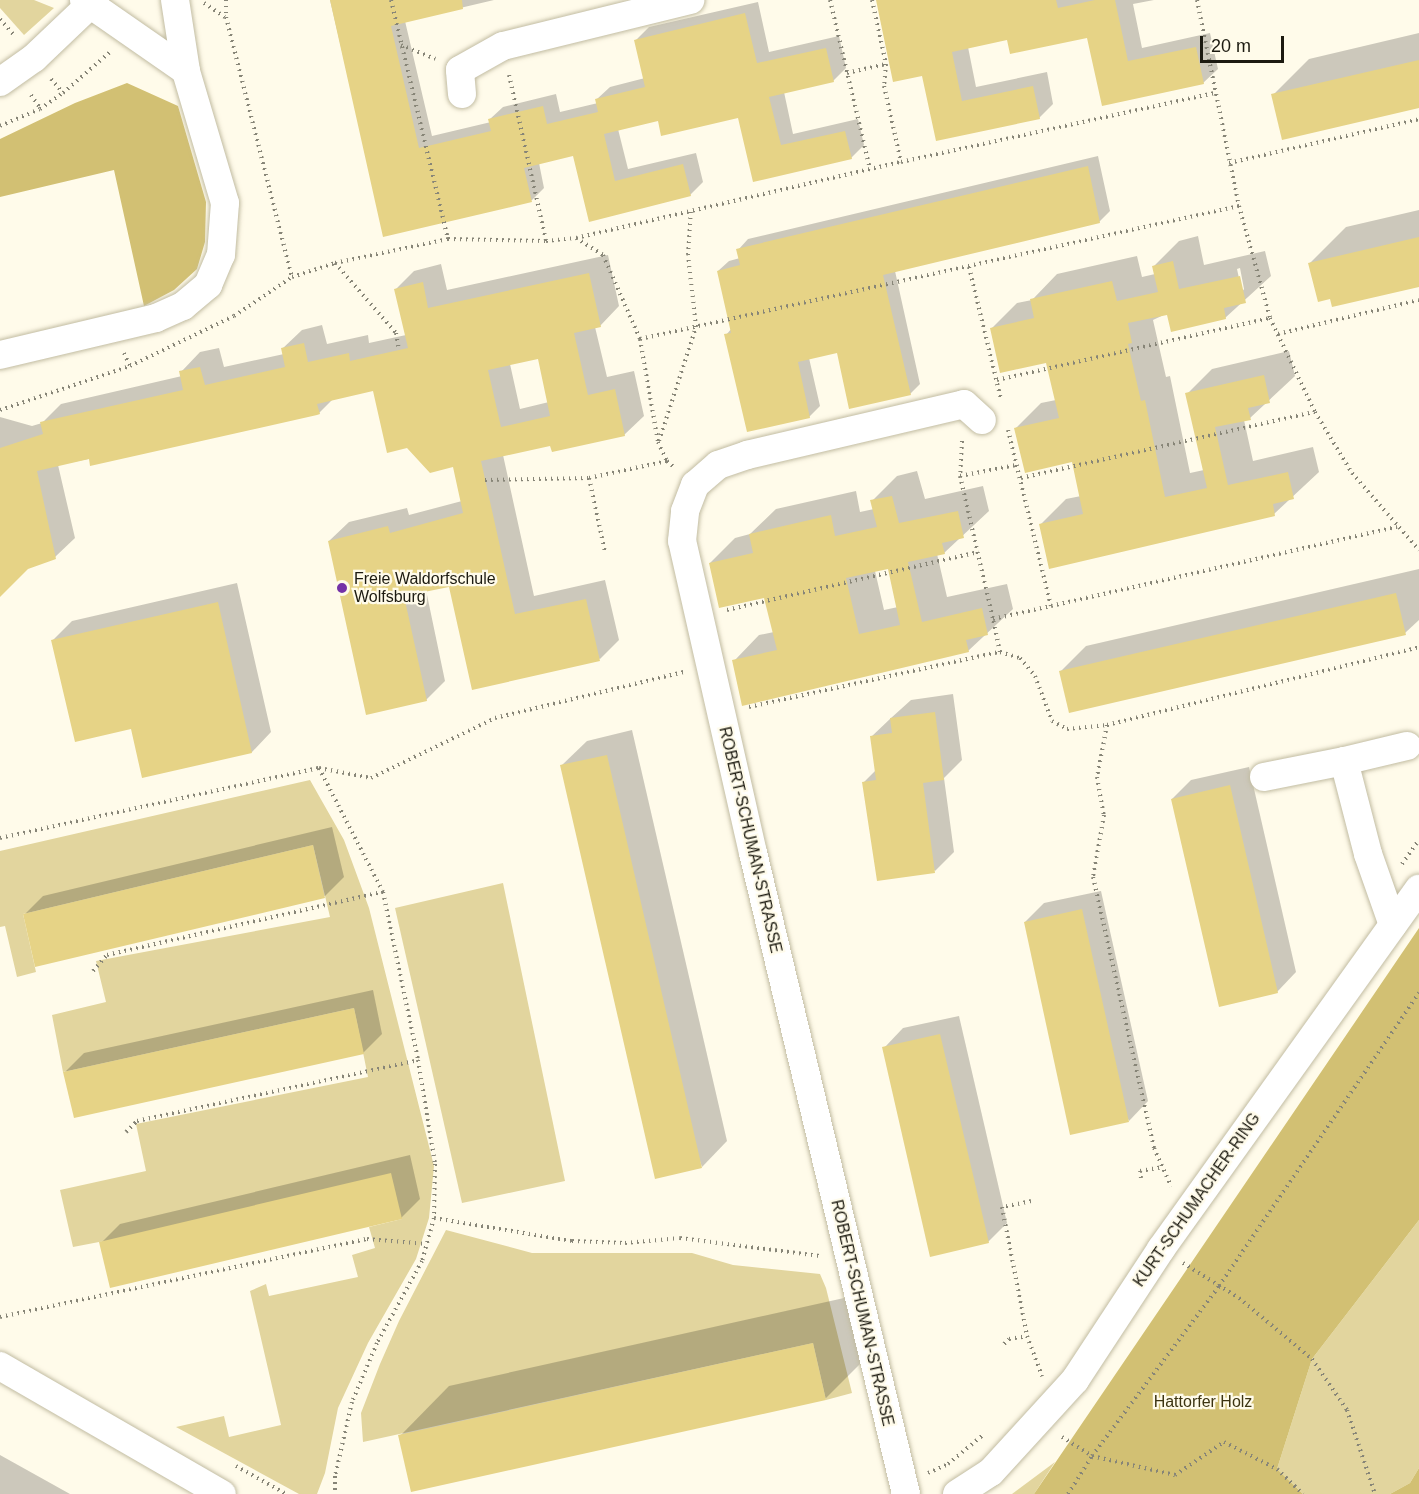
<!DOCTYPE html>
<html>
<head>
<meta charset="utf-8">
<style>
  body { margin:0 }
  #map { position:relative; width:1419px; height:1494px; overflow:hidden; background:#fffbea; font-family:Helvetica,sans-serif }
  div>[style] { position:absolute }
  .green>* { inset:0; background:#e2d59e }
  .forest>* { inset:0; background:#d2c073 }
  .shadow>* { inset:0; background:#0003 }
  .building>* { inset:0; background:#e6d386 }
  .path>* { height:4px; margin-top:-2px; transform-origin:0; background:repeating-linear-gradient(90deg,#878577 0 1.5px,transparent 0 6px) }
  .roads { filter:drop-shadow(0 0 2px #c2bca2) drop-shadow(0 0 2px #c2bca2) }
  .minor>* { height:28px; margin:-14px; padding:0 14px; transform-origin:14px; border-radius:14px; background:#fff }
  .dots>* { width:16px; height:16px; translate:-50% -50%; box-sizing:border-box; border:3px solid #fffbea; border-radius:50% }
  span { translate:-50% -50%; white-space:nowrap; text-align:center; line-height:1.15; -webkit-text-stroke:4.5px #fffbea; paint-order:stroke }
  .poi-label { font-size:16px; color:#1c1a10 }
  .left { translate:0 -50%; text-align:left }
  .street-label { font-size:16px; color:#1c1a10 }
  .park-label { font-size:16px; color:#3c3412 }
  .scale { position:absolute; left:1200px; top:36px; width:84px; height:27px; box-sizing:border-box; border:3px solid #1c1a10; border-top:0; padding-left:8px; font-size:18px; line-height:21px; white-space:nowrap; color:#1c1a10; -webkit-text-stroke:4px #fffbea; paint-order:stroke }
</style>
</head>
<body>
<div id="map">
  <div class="green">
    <div style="clip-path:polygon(0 0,34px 0,54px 8px,24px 35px,0 8px)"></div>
    <div style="clip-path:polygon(310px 780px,344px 840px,369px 908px,434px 1166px,429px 1218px,416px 1259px,368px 1343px,338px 1408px,325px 1473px,317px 1494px,299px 1494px,176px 1427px,224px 1416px,229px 1437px,281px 1425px,250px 1291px,266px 1284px,269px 1296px,358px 1277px,352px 1255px,375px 1248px,369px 1227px,402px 1219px,99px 1242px,73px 1247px,60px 1190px,146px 1171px,136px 1124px,368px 1077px,354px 1008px,63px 1072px,52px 1015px,106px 1002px,96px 961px,330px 917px,313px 845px,23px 914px,36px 972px,17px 977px,5px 926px,0 927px,0 851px)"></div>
    <div style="clip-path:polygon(503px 883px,565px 1181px,462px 1203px,395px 908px)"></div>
    <div style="clip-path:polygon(1419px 1220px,1419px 1468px,1410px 1483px,1390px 1494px,1303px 1494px,1277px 1469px,1312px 1359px)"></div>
    <div style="clip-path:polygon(446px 1230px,532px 1253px,692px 1253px,733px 1265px,820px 1274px,826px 1288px,852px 1393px,826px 1400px,813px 1343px,363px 1442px,361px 1413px,380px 1364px,399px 1321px)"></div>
    <div style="clip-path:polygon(1055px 1462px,1034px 1494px,1012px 1494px)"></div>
  </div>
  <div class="forest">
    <div style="clip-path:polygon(127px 83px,178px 106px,206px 202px,205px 242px,197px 269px,174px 290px,144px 306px,114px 170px,0 197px,0 139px,75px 103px)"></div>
    <div style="clip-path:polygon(1419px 928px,1419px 1220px,1312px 1359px,1277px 1469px,1303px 1494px,1034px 1494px)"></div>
    <div style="clip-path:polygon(1419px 1468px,1419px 1494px,1390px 1494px,1410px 1483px)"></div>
  </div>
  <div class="shadow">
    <div style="clip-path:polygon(330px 0,494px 0,405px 21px,432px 136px,491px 122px,490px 119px,503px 107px,556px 94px,560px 112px,598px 103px,597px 99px,610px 87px,645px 78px,636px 40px,649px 27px,758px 2px,769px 52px,839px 36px,846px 68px,833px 81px,784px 92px,793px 134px,858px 119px,864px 145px,851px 158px,754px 180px,739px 116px,659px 119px,618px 129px,628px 169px,696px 153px,703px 182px,690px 195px,590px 220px,574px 154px,539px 163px,544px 188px,532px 200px,385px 235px)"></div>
    <div style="clip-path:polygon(877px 0,1154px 0,1133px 4px,1142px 48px,1210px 33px,1218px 69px,1203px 83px,1103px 104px,1088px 36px,1008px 38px,968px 47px,976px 87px,1047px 72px,1053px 104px,1039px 118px,937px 140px,923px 74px)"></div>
    <div style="clip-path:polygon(1419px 33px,1419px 107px,1273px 95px,1309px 59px)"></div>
    <div style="clip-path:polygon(1098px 156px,1110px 211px,1099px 222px,895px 271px,920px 384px,910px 394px,838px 352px,809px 358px,820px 406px,809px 417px,726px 335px,732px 328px,718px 271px,729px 261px,740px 258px,738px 250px,748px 239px)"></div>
    <div style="clip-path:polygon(1419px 210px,1419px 285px,1331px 297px,1310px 263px,1346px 227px)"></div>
    <div style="clip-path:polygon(evenodd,1198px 236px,1204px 265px,1265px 251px,1271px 276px,1225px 318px,1168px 313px,1153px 320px,1166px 377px,1170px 376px,1190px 473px,1204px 470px,1187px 394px,1212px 369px,1289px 351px,1295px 376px,1250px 418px,1244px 420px,1253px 461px,1313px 447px,1319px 472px,1274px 514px,1041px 524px,1066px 499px,1081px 496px,1073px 460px,1016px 428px,1041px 403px,1056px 400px,1047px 361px,992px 328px,1017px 303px,1032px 300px,1057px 274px,1137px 256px,1142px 277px,1155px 274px,1154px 266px,1179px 241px,1198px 236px,1240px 268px,1244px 289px,1242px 292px,1237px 269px,1240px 268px)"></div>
    <div style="clip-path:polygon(evenodd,608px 255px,619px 306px,600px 326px,595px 327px,607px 377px,634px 371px,644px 416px,624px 435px,551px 444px,503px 455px,534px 596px,605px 580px,619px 640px,600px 659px,450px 585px,426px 590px,445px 681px,426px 700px,329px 541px,349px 522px,407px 508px,409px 515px,462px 501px,454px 465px,374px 390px,333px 399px,319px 413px,58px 465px,75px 538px,55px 557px,27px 567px,0 595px,0 417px,32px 426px,42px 423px,61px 404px,182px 376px,181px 372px,200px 352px,219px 348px,224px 367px,284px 354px,282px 349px,302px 330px,322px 325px,327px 344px,368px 335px,369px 343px,406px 335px,395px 290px,414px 271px,441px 264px,447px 290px,608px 255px,539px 357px,549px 402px,520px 409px,510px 364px,539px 357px)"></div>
    <div style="clip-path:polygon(evenodd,917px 471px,925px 499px,983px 486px,989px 511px,944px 553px,937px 554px,947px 597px,1007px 584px,1013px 609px,968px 651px,734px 661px,759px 635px,774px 632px,765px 596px,710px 563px,735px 538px,750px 534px,776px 509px,856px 491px,860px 512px,874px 509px,872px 501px,897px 476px,917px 471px,890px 567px,898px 607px,884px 610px,875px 571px,890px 567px)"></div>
    <div style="clip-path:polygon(1419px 569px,1419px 620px,1405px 633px,1061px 671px,1086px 646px)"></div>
    <div style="clip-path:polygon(237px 583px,271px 732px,252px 752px,144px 776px,132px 728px,53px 640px,72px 621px)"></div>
    <div style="clip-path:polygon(953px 694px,962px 760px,944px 778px,954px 852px,935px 871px,864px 782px,876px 770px,871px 737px,891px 718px,911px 700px)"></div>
    <div style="clip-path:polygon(632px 730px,727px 1141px,702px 1167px,561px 766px,587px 741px)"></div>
    <div style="clip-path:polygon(1249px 767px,1296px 972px,1277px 992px,1172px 799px,1191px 780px)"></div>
    <div style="clip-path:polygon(332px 827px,344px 877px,325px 896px,24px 915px,43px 896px)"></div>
    <div style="clip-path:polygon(1101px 891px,1148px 1101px,1129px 1121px,1025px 922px,1044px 903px)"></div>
    <div style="clip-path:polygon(373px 990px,382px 1034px,363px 1053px,65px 1072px,84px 1053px)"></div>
    <div style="clip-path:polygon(959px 1016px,1007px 1223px,988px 1242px,884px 1048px,903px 1028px)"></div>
    <div style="clip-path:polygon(410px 1155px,420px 1199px,401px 1218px,101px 1243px,120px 1224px)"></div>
    <div style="clip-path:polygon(862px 1294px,874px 1350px,825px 1399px,400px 1436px,449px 1386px)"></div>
    <div style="clip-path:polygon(0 1455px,70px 1494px,0 1494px)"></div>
  </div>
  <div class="building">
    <div style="clip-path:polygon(330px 0,462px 0,463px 9px,391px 26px,419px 148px,491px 131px,488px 119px,543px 106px,547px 124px,598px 112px,595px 99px,645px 87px,634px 40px,745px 13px,757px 63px,826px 48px,834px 82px,769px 97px,781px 145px,845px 131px,852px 159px,753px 182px,738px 118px,661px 136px,658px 121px,604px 134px,615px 181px,683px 164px,691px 196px,589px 222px,573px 156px,524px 168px,532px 202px,383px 237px)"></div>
    <div style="clip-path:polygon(876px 0,1056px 0,1058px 8px,1095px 0,1115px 0,1128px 61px,1196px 47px,1204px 84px,1102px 106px,1087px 38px,1010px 54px,1007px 40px,952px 52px,962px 101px,1033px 86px,1040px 119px,936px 141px,922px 76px,893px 82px)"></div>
    <div style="clip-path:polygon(1419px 60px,1419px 108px,1282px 140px,1271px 94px)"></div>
    <div style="clip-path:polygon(1088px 166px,1100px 223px,883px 275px,911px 395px,849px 409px,837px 353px,798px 362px,810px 418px,747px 432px,724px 334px,731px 333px,717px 271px,740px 265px,736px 249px)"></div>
    <div style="clip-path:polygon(1419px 237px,1419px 287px,1332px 307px,1330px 299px,1318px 302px,1308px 263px)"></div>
    <div style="clip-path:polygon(1173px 261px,1179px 289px,1240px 276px,1246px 303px,1224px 308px,1226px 319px,1171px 332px,1167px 315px,1128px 323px,1132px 343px,1128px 344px,1141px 401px,1145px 400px,1165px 497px,1207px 488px,1185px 393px,1264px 375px,1270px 403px,1248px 408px,1251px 420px,1215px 427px,1228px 485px,1288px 472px,1294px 499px,1273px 504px,1275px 516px,1049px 569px,1039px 524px,1083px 514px,1072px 462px,1025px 473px,1014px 428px,1059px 418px,1046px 363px,1000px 373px,990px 328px,1034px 318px,1030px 299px,1112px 281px,1117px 301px,1158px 292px,1152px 266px)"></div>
    <div style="clip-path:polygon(evenodd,589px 273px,601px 327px,574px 333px,588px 395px,615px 389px,625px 436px,552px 452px,550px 446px,481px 461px,515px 614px,586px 599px,600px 661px,472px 690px,449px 587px,404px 596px,427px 701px,366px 715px,328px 541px,388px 526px,390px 533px,463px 513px,453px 467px,430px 473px,407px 448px,387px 453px,373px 391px,317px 404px,320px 414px,317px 415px,90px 466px,89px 459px,37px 471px,56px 559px,28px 569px,0 597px,0 448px,43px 434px,40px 422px,183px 390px,179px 371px,200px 367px,205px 385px,285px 367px,281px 348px,304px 343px,308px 362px,349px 353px,350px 361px,408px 348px,394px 289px,423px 282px,428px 308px,589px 273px,538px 359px,550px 416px,501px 427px,488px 370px,538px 359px)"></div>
    <div style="clip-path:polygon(evenodd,892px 496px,899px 523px,958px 511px,964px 538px,942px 543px,945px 554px,908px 562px,922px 622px,982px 608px,988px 635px,966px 640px,969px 652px,742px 706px,732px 660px,777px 650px,764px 598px,719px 608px,709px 563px,753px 553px,749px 534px,831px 515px,835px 536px,877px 527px,870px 500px,892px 496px,888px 569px,900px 625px,859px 634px,846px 578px,888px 569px)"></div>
    <div style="clip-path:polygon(1396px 593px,1406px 635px,1069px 713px,1059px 671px)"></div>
    <div style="clip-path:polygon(218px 602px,252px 753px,142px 778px,131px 729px,75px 742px,51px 640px)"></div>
    <div style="clip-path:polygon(935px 712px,944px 780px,923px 783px,935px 873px,877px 881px,862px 782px,876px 780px,870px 736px,892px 733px,890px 718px)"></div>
    <div style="clip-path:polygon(607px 755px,702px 1168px,655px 1179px,560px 765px)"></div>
    <div style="clip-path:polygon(1230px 785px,1278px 993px,1219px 1007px,1171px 799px)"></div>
    <div style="clip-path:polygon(313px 845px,325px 898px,35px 967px,23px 914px)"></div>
    <div style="clip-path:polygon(1082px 909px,1129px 1122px,1070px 1135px,1024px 922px)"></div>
    <div style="clip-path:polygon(354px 1008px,364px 1054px,74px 1118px,63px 1072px)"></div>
    <div style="clip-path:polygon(940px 1034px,989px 1243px,930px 1257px,882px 1047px)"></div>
    <div style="clip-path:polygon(391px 1173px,402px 1219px,110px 1288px,99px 1242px)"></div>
    <div style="clip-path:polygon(813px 1343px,826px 1400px,411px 1492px,398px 1435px)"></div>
  </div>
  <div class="path">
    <div style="left:226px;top:0;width:17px;rotate:90deg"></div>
    <div style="left:226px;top:17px;width:268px;rotate:75.8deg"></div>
    <div style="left:391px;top:0;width:246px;rotate:76.6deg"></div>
    <div style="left:830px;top:0;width:174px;rotate:76.7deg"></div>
    <div style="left:872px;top:0;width:66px;rotate:77.7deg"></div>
    <div style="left:886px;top:64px;width:22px;rotate:95deg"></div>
    <div style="left:884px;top:86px;width:78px;rotate:77.4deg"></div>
    <div style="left:1197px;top:0;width:210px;rotate:78.5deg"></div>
    <div style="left:1239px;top:206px;width:116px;rotate:74.5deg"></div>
    <div style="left:1270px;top:318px;width:104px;rotate:64.4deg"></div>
    <div style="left:1315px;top:412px;width:71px;rotate:58.8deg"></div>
    <div style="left:1352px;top:473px;width:102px;rotate:49deg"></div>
    <div style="left:204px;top:3px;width:25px;rotate:34deg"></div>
    <div style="left:0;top:19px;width:23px;rotate:49deg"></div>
    <div style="left:401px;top:45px;width:37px;rotate:22deg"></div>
    <div style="left:847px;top:73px;width:40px;rotate:-13deg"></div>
    <div style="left:509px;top:75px;width:170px;rotate:77.4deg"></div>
    <div style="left:51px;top:79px;width:18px;rotate:49deg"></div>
    <div style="left:31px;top:95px;width:16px;rotate:55deg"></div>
    <div style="left:0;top:126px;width:43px;rotate:-23deg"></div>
    <div style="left:40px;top:109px;width:28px;rotate:-35deg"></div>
    <div style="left:63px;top:93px;width:62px;rotate:-41.1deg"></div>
    <div style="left:1229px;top:163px;width:195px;rotate:-13deg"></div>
    <div style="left:576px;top:238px;width:334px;rotate:-13.2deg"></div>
    <div style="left:901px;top:162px;width:321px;rotate:-12.4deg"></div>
    <div style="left:335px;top:263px;width:93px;rotate:48.9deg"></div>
    <div style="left:396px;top:333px;width:17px;rotate:80deg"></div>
    <div style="left:969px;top:267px;width:136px;rotate:76.4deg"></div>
    <div style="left:1278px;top:334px;width:145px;rotate:-13.6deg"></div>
    <div style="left:640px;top:339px;width:614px;rotate:-12.52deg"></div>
    <div style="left:124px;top:353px;width:14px;rotate:65deg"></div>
    <div style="left:997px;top:380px;width:280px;rotate:-12.8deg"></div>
    <div style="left:0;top:410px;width:137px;rotate:-18.7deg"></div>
    <div style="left:130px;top:366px;width:115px;rotate:-25.7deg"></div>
    <div style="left:234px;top:316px;width:70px;rotate:-33.9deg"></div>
    <div style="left:292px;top:277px;width:45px;rotate:-18deg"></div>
    <div style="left:335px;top:263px;width:116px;rotate:-12deg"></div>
    <div style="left:448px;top:239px;width:98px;rotate:1.2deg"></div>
    <div style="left:546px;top:241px;width:30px;rotate:-6deg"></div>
    <div style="left:576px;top:238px;width:32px;rotate:32deg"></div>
    <div style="left:603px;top:255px;width:92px;rotate:66.2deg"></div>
    <div style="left:640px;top:339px;width:105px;rotate:80.1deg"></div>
    <div style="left:658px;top:442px;width:21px;rotate:65deg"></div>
    <div style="left:667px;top:461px;width:9px;rotate:41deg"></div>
    <div style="left:1008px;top:430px;width:181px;rotate:76.3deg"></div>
    <div style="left:1051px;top:606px;width:355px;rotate:-12.9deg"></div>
    <div style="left:659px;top:441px;width:120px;rotate:-72deg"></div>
    <div style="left:696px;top:327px;width:72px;rotate:-96.3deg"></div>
    <div style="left:688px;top:255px;width:45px;rotate:-86.2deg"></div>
    <div style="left:962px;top:441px;width:35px;rotate:93deg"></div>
    <div style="left:960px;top:476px;width:147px;rotate:77deg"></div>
    <div style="left:960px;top:476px;width:57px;rotate:-11.1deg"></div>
    <div style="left:589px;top:478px;width:76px;rotate:77.8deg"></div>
    <div style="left:1021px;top:478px;width:301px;rotate:-12.7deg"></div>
    <div style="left:485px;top:480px;width:104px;rotate:-1.1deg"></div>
    <div style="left:589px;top:478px;width:80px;rotate:-12.3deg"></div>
    <div style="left:727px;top:610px;width:258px;rotate:-13deg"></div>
    <div style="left:1000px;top:652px;width:21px;rotate:17deg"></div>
    <div style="left:1020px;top:658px;width:23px;rotate:50deg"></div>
    <div style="left:1035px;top:676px;width:48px;rotate:69.3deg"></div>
    <div style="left:1052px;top:721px;width:17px;rotate:28deg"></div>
    <div style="left:1067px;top:729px;width:40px;rotate:-5.7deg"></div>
    <div style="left:1107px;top:725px;width:322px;rotate:-14deg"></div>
    <div style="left:749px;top:707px;width:257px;rotate:-12.4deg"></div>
    <div style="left:1000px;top:652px;width:34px;rotate:-102deg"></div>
    <div style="left:993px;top:619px;width:59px;rotate:-12.6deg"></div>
    <div style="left:1107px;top:725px;width:53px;rotate:100.9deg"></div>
    <div style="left:1097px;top:777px;width:39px;rotate:80deg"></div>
    <div style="left:1104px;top:815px;width:63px;rotate:100.1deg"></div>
    <div style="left:1093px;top:877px;width:278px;rotate:77.3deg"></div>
    <div style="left:1154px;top:1148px;width:42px;rotate:65.9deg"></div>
    <div style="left:319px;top:768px;width:140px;rotate:62.7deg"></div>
    <div style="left:383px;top:892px;width:172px;rotate:78.2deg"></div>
    <div style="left:418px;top:1060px;width:105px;rotate:80.7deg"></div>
    <div style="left:435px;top:1164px;width:54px;rotate:91.1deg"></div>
    <div style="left:434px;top:1218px;width:45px;rotate:105.6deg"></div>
    <div style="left:422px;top:1261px;width:94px;rotate:118.8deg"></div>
    <div style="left:377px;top:1343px;width:64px;rotate:113deg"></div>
    <div style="left:352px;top:1402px;width:76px;rotate:102.9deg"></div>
    <div style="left:335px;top:1476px;width:18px;rotate:90deg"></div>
    <div style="left:0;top:838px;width:327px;rotate:-12.4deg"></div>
    <div style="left:319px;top:768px;width:53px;rotate:10.9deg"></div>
    <div style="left:371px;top:778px;width:138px;rotate:-25.8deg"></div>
    <div style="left:495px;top:718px;width:194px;rotate:-13.7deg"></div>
    <div style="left:1402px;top:864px;width:29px;rotate:-55deg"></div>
    <div style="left:93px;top:971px;width:21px;rotate:-49deg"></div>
    <div style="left:107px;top:955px;width:283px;rotate:-12.9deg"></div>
    <div style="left:126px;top:1132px;width:16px;rotate:-45deg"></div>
    <div style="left:137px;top:1121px;width:288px;rotate:-12.2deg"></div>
    <div style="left:1141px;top:1178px;width:7px;rotate:-98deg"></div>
    <div style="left:1140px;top:1171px;width:22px;rotate:-10deg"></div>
    <div style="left:1031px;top:1201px;width:30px;rotate:168deg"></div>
    <div style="left:1002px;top:1207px;width:131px;rotate:79deg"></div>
    <div style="left:1027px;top:1336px;width:43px;rotate:69.4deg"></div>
    <div style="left:434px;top:1218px;width:140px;rotate:9.5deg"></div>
    <div style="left:572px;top:1241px;width:53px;rotate:2.2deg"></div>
    <div style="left:625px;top:1243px;width:55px;rotate:-5.2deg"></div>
    <div style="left:680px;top:1238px;width:141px;rotate:7.3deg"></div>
    <div style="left:1183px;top:1263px;width:66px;rotate:32deg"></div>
    <div style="left:1239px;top:1298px;width:95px;rotate:39.9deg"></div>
    <div style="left:1312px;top:1359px;width:62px;rotate:55.5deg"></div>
    <div style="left:1347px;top:1410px;width:89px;rotate:71.6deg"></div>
    <div style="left:0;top:1317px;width:375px;rotate:-12deg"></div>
    <div style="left:367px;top:1239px;width:60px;rotate:4.8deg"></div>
    <div style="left:1004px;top:1344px;width:7px;rotate:-45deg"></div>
    <div style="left:1009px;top:1339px;width:18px;rotate:-9deg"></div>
    <div style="left:1062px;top:1437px;width:36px;rotate:32deg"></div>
    <div style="left:1092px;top:1456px;width:85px;rotate:12.9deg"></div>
    <div style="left:1175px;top:1475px;width:59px;rotate:-34deg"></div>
    <div style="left:1224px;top:1442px;width:59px;rotate:27deg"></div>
    <div style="left:1277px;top:1469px;width:36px;rotate:44deg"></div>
    <div style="left:236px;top:1466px;width:57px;rotate:29.2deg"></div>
    <div style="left:928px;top:1473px;width:22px;rotate:-24deg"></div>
    <div style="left:948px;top:1464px;width:45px;rotate:-39.6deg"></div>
    <div style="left:1068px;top:1494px;width:45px;rotate:-57.7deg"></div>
    <div style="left:1092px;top:1456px;width:212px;rotate:-53.2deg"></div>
    <div style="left:1219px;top:1286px;width:355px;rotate:-55.7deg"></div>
  </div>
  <div class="roads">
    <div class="minor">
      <div style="left:84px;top:0;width:124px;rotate:34.8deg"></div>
      <div style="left:0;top:82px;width:42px;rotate:-35.2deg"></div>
      <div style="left:34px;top:58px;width:84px;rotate:-43.6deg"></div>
      <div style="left:462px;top:94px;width:24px;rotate:-95deg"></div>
      <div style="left:460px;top:70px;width:49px;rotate:-29.2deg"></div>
      <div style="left:503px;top:46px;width:193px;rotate:-13.8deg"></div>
      <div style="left:0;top:355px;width:160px;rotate:-13.3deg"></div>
      <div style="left:156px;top:318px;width:30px;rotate:-24deg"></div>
      <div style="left:183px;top:306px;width:33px;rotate:-40deg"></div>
      <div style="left:208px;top:285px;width:33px;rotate:-67deg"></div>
      <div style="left:221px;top:255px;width:52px;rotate:-85.6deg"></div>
      <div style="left:225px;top:203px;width:138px;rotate:-106.5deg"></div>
      <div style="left:186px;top:71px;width:72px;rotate:-98.8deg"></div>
      <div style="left:1344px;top:761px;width:65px;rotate:-13.4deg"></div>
      <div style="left:1264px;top:777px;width:82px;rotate:-11.3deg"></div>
      <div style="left:1344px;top:761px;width:96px;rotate:75.5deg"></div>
      <div style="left:1368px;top:854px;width:75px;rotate:70.6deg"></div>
      <div style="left:0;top:1366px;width:256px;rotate:30deg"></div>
      <div style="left:906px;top:1494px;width:659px;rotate:-103.42deg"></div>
      <div style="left:753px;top:853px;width:320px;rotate:-102.8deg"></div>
      <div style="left:682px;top:541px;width:30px;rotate:-84deg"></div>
      <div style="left:685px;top:511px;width:28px;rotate:-69deg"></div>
      <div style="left:695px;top:485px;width:30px;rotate:-41deg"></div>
      <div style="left:718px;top:465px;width:31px;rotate:-19deg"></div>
      <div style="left:747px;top:455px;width:223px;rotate:-13.2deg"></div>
      <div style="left:964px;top:404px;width:24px;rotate:42deg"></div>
      <div style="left:957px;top:1494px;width:40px;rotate:-32.9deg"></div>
      <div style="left:991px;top:1472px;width:125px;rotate:-47.6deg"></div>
      <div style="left:1075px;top:1380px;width:157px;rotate:-56.7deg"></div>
      <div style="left:1161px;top:1249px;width:443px;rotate:-54.4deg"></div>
    </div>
  </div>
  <div class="dots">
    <div style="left:342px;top:588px;background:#7432a7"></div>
  </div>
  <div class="poi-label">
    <span class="left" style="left:354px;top:588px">Freie Waldorfschule<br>Wolfsburg</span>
  </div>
  <div class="street-label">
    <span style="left:750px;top:840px;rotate:77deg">ROBERT-SCHUMAN-STRASSE</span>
    <span style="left:1197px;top:1200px;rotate:-55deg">KURT-SCHUMACHER-RING</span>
    <span style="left:862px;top:1313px;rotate:77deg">ROBERT-SCHUMAN-STRASSE</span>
  </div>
  <div class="park-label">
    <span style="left:1203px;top:1402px">Hattorfer Holz</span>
  </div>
  <div class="scale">20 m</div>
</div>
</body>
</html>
